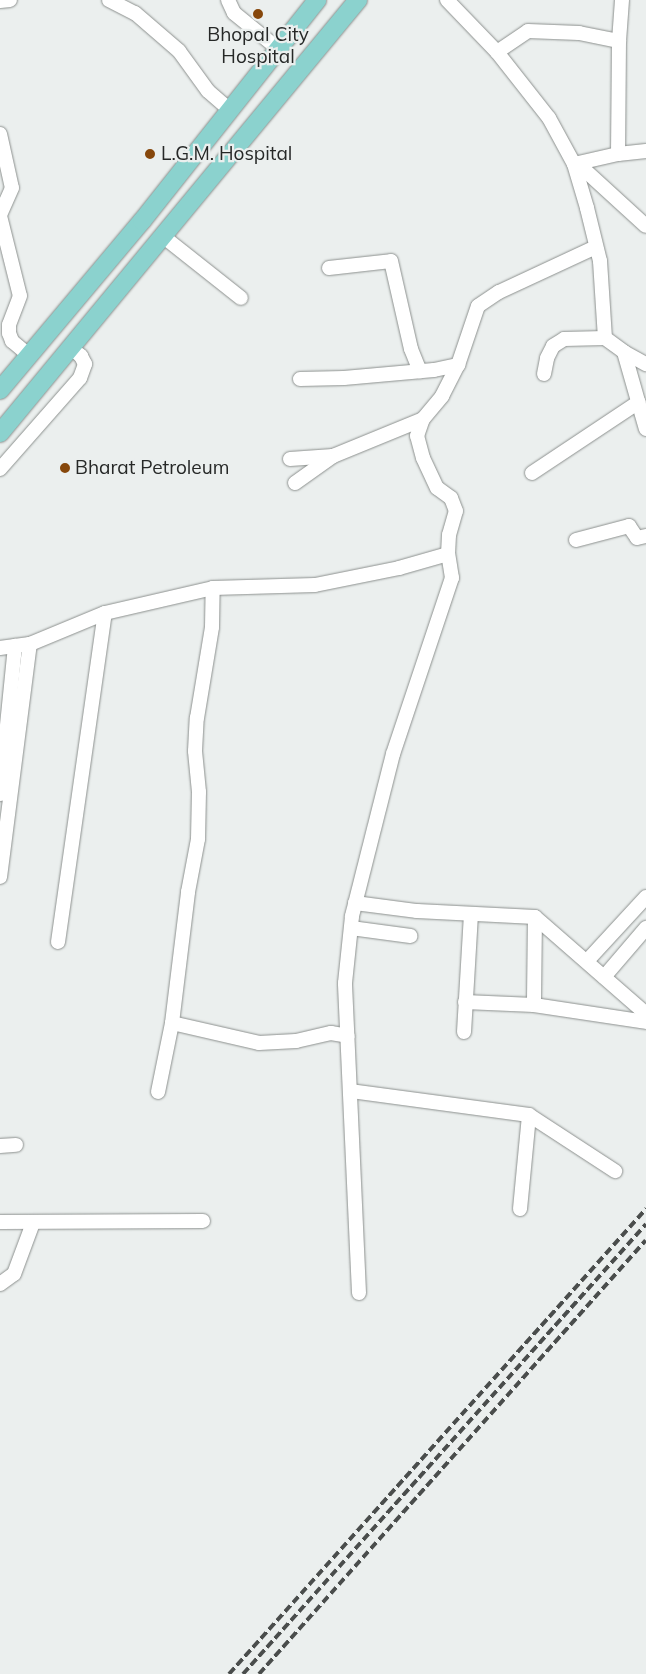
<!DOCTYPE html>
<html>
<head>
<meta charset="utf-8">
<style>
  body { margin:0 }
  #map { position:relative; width:646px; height:1674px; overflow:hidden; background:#ebefee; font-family:Mulish,sans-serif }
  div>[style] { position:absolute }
  .roads { filter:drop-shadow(0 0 1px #8c908e) drop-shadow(0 0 1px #8c908e) }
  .minor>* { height:14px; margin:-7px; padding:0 7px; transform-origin:7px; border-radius:7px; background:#fff }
  .major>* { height:18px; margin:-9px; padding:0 9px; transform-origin:9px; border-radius:9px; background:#8bd2ce }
  .rail>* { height:4px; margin-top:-2px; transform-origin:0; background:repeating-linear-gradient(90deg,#4a4d4c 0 8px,transparent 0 12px) }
  .dots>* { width:14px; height:14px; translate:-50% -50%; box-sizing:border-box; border:2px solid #ebefee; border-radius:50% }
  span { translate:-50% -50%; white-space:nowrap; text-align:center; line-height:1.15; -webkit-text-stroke:4.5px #ebefee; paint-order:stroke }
  .poi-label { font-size:19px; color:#262827 }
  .left { translate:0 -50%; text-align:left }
</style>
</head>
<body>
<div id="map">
  <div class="roads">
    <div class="minor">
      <div style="left:109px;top:0;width:29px;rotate:27deg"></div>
      <div style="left:135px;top:13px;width:58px;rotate:40.8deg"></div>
      <div style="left:179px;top:51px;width:49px;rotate:54.1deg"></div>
      <div style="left:208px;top:91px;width:29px;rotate:41deg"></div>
      <div style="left:228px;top:0;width:14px;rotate:65deg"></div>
      <div style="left:234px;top:13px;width:55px;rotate:39.1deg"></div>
      <div style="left:447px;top:0;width:72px;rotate:46.1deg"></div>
      <div style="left:497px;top:52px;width:84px;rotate:51.8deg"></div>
      <div style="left:549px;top:118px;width:52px;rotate:61.5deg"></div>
      <div style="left:574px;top:164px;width:46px;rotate:73.5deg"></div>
      <div style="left:587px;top:208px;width:55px;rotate:76.2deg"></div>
      <div style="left:600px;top:261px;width:77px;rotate:86.3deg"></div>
      <div style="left:605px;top:338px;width:24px;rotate:36deg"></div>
      <div style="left:624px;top:352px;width:25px;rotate:29deg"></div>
      <div style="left:0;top:1px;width:10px;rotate:-6deg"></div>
      <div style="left:619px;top:41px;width:41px;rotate:-85.8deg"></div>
      <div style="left:497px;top:52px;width:37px;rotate:-34deg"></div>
      <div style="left:528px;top:31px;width:51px;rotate:2.2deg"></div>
      <div style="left:579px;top:33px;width:41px;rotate:11.3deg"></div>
      <div style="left:619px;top:41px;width:113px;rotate:90.5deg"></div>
      <div style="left:0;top:134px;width:55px;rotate:77.5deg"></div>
      <div style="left:12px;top:188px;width:30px;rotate:114deg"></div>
      <div style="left:577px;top:163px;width:93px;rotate:42.4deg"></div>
      <div style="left:574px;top:164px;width:45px;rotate:-12.8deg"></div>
      <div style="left:618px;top:154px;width:28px;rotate:-6deg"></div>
      <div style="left:0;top:216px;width:82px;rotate:76deg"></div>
      <div style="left:20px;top:296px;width:31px;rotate:111deg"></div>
      <div style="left:9px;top:325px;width:8px;rotate:90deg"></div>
      <div style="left:9px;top:333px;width:9px;rotate:69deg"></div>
      <div style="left:12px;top:341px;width:23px;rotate:40deg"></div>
      <div style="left:164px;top:237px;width:98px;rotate:38.4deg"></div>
      <div style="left:329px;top:268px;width:62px;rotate:-6.4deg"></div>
      <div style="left:391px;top:261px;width:90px;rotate:77.2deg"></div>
      <div style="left:411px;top:349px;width:24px;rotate:68deg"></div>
      <div style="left:624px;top:352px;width:80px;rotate:74.1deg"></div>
      <div style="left:544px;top:374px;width:16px;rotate:-79deg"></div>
      <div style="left:547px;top:358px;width:13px;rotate:-63deg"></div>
      <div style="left:553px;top:346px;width:13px;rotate:-32deg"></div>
      <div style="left:564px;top:339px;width:41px;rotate:-1.4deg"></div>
      <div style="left:300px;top:379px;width:44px;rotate:-1.3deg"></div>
      <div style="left:344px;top:378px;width:90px;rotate:-5.1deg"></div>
      <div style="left:434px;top:370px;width:25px;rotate:-12deg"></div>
      <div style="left:290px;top:459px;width:43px;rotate:-4deg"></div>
      <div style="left:0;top:469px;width:121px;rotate:-48.7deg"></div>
      <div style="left:80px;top:378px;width:15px;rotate:-70deg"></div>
      <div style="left:85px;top:364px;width:9px;rotate:-117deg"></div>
      <div style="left:81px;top:356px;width:13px;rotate:-141deg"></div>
      <div style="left:532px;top:473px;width:128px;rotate:-33.6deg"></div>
      <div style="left:295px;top:483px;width:47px;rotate:-35.4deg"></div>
      <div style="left:333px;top:456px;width:97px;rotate:-22.3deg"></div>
      <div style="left:423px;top:419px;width:30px;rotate:-50deg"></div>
      <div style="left:442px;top:396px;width:35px;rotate:-63deg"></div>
      <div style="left:458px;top:365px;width:62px;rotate:-71.3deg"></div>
      <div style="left:478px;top:306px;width:25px;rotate:-34deg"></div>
      <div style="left:499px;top:292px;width:107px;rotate:-24.9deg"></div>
      <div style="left:576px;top:540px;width:55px;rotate:-14.8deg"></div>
      <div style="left:629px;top:526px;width:14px;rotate:56deg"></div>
      <div style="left:637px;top:538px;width:9px;rotate:-13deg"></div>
      <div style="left:0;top:648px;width:30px;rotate:-8deg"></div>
      <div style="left:30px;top:644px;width:81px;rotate:-22.5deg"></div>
      <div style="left:105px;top:613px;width:111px;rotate:-13deg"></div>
      <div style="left:213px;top:588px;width:102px;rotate:-1.7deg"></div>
      <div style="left:315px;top:585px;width:86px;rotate:-11.4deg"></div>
      <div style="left:399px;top:568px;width:51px;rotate:-15.9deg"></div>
      <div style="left:0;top:794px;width:149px;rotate:-84.2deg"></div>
      <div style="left:0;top:877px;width:235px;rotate:-82.7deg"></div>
      <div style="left:355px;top:903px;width:63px;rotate:7.4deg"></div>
      <div style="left:417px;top:911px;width:118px;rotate:2.9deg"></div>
      <div style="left:535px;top:917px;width:147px;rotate:41.1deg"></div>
      <div style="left:535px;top:917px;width:88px;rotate:90.7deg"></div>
      <div style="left:534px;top:1005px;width:113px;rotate:8.6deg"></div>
      <div style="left:351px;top:928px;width:60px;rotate:7.7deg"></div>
      <div style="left:58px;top:942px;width:332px;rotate:-81.9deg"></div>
      <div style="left:587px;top:961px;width:87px;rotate:-47.3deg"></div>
      <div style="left:604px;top:977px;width:65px;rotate:-49.4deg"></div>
      <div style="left:465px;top:1002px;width:69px;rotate:2.5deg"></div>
      <div style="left:172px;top:1023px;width:89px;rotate:12.9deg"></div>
      <div style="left:259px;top:1043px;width:37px;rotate:-3deg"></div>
      <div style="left:296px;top:1041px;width:36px;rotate:-13deg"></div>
      <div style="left:331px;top:1033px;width:17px;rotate:10deg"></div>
      <div style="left:464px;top:1032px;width:118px;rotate:-86.6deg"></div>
      <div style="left:351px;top:1091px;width:180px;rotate:7.7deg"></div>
      <div style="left:529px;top:1115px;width:103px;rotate:33.1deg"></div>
      <div style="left:158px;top:1092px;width:70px;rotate:-78.5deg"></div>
      <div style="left:172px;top:1023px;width:132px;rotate:-83deg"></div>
      <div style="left:188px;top:892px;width:54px;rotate:-79.3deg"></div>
      <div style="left:198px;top:839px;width:47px;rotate:-88.8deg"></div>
      <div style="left:199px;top:792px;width:41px;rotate:-95.6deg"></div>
      <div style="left:195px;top:751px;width:33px;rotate:-87deg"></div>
      <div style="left:197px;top:718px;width:92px;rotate:-80.6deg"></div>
      <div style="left:212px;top:627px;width:39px;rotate:-89deg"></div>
      <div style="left:0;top:1146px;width:16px;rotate:-4deg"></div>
      <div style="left:520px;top:1209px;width:94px;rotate:-84.5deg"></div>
      <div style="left:0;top:1222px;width:203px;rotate:-0.3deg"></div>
      <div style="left:0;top:1284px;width:17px;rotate:-36deg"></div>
      <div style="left:14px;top:1274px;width:54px;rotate:-69.6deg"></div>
      <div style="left:359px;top:1293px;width:310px;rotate:-92.6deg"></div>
      <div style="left:345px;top:983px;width:67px;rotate:-84deg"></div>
      <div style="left:352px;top:916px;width:167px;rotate:-75.8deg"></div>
      <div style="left:393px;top:754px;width:186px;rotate:-71.5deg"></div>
      <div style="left:452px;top:578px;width:24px;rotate:-99deg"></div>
      <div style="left:448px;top:554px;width:19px;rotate:-87deg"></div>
      <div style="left:449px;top:535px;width:25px;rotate:-74deg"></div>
      <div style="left:456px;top:511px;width:14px;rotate:-111deg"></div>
      <div style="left:451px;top:498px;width:17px;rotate:-144deg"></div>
      <div style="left:437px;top:488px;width:33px;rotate:-115deg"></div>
      <div style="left:423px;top:458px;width:23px;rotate:-105deg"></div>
      <div style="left:417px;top:436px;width:18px;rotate:-71deg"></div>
    </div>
    <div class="major">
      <div style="left:0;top:390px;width:221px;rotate:-50deg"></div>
      <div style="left:142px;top:221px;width:282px;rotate:-51.6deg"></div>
      <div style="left:0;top:433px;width:562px;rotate:-50.42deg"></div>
    </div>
  </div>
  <div class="rail">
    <div style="left:229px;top:1674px;width:625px;rotate:-48.12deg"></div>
    <div style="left:243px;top:1674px;width:604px;rotate:-48.15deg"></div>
    <div style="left:259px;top:1674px;width:581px;rotate:-48.28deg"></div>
  </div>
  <div class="dots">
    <div style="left:258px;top:14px;background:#86470b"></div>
    <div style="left:150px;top:154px;background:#86470b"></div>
    <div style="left:65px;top:468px;background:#86470b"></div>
  </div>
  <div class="poi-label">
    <span style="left:258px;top:46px">Bhopal City<br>Hospital</span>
    <span class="left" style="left:161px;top:154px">L.G.M. Hospital</span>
    <span class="left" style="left:75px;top:468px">Bharat Petroleum</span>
  </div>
</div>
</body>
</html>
